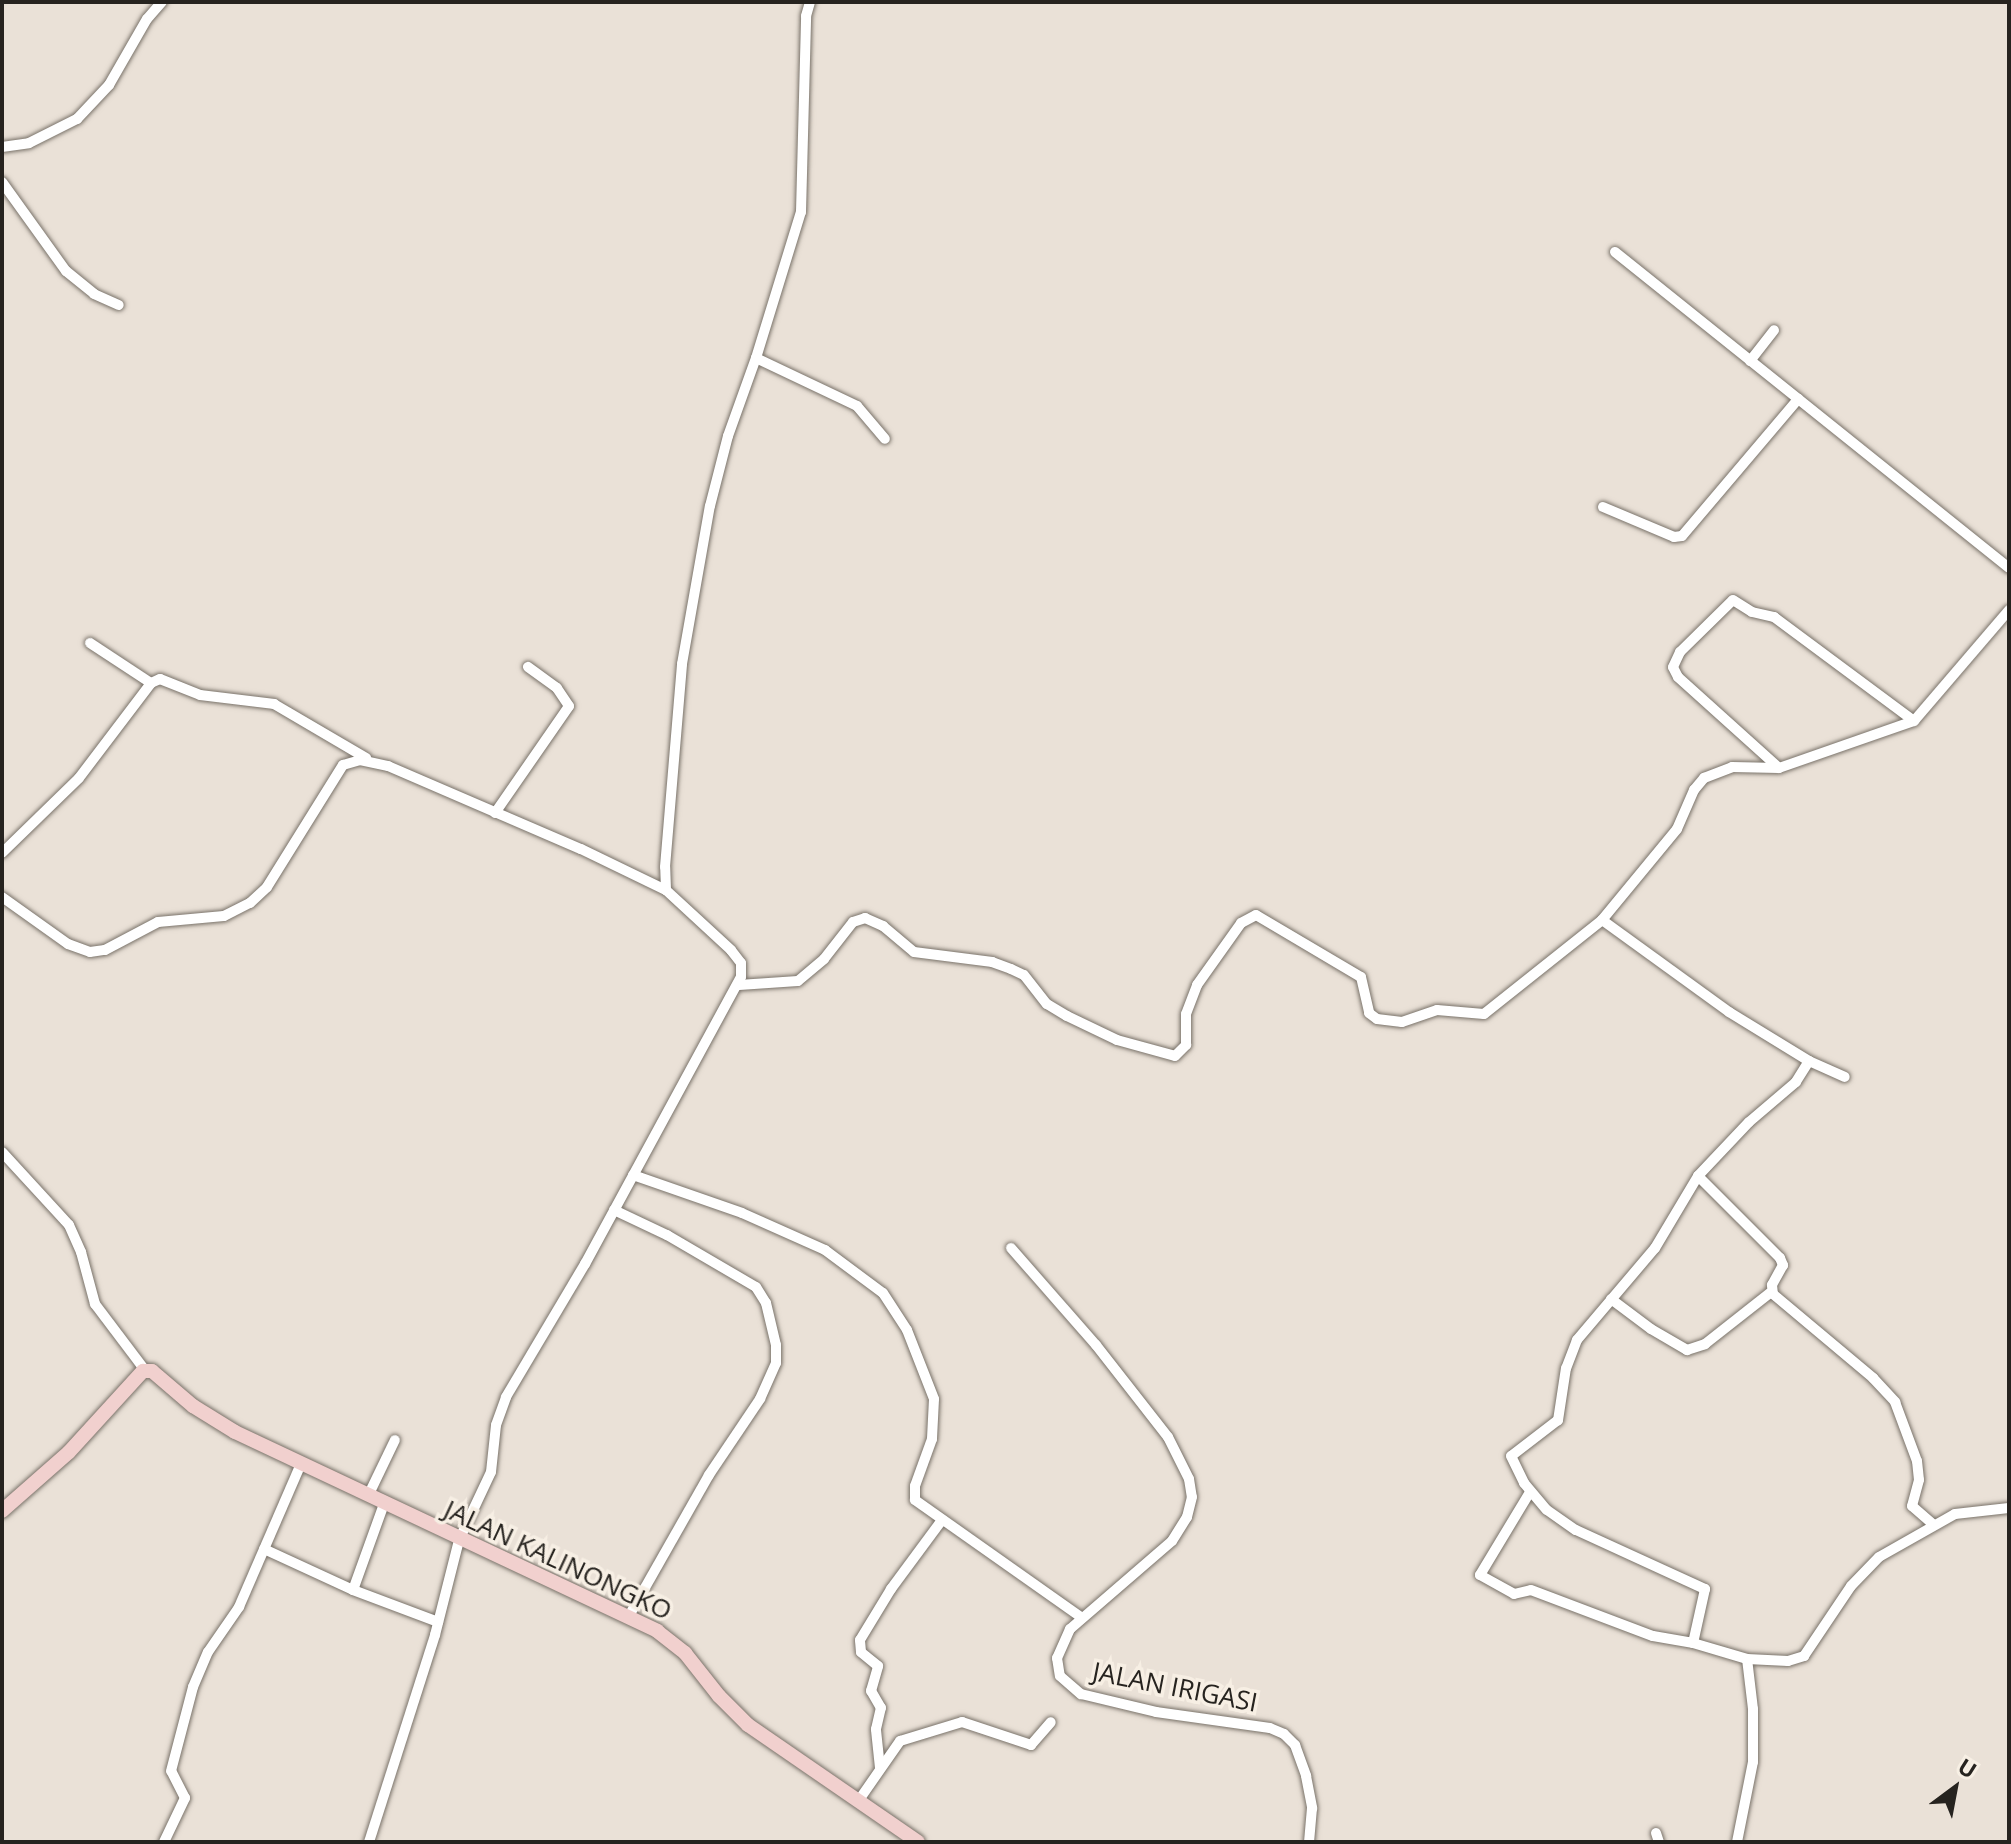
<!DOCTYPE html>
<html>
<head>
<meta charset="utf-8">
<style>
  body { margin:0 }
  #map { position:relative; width:2011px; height:1844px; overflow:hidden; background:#eae1d7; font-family:"Open Sans",sans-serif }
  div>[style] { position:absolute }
  .roads { filter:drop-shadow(0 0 2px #797269) drop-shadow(0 0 2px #797269) }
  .street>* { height:10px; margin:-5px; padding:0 5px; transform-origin:5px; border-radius:5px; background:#fff }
  .secondary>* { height:14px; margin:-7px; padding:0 7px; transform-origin:7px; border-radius:7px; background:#f1d0ce }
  span { translate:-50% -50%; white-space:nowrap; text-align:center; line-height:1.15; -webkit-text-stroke:7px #f7efe4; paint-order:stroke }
  .street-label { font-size:26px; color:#26231f }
  .frame { position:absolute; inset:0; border:4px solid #26231f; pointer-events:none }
  .north { position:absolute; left:1915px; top:1748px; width:80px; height:80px; -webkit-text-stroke:6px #f7efe4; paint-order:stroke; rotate:32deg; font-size:22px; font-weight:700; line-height:32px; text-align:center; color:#26231f }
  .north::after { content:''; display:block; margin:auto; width:28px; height:36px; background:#26231f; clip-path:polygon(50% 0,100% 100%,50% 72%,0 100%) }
</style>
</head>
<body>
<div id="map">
  <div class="roads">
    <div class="street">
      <div style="left:2px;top:147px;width:27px;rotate:-8deg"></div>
      <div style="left:29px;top:143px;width:54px;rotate:-26.6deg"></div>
      <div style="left:77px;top:119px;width:47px;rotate:-46.7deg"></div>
      <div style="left:109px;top:85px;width:76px;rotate:-60.1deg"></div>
      <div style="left:147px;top:19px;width:23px;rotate:-49deg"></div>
      <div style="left:2px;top:182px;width:110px;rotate:54.3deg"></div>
      <div style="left:66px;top:271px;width:36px;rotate:39deg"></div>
      <div style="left:94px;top:294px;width:27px;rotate:24deg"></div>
      <div style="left:1615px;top:252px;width:505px;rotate:38.73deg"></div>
      <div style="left:756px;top:358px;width:112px;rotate:25.4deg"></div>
      <div style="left:857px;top:406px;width:43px;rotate:49.7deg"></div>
      <div style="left:1750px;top:361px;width:39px;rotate:-52deg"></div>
      <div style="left:1603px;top:507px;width:77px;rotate:22.9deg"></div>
      <div style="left:1674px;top:537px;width:8px;rotate:-7deg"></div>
      <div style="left:1682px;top:536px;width:180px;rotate:-49.7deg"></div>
      <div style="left:90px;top:643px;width:73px;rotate:33.3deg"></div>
      <div style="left:1779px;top:768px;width:136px;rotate:-138deg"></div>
      <div style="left:1678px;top:677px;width:11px;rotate:-117deg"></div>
      <div style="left:1673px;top:667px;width:17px;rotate:-65deg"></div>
      <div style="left:1680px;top:652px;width:74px;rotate:-44.5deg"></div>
      <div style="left:1733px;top:600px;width:22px;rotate:32deg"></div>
      <div style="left:1752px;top:612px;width:23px;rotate:13deg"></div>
      <div style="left:1774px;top:617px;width:174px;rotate:36.6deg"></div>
      <div style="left:495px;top:813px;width:130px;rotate:-55.3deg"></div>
      <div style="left:569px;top:706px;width:22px;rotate:-124deg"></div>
      <div style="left:557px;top:688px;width:36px;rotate:-144deg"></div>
      <div style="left:2px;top:853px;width:107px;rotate:-44.2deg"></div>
      <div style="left:79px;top:778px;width:119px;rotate:-52.8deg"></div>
      <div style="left:151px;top:683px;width:10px;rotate:-24deg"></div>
      <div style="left:160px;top:679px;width:43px;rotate:21.8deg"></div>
      <div style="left:200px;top:695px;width:75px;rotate:6.9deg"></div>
      <div style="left:274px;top:704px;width:107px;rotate:30.4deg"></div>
      <div style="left:2px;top:897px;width:81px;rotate:35.5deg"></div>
      <div style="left:68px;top:944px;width:23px;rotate:20deg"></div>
      <div style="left:90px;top:952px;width:15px;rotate:-8deg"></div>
      <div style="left:105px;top:950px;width:60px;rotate:-27.8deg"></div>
      <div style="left:158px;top:922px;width:66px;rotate:-5.2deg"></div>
      <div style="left:224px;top:916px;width:29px;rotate:-27deg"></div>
      <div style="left:250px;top:903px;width:23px;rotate:-43deg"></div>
      <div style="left:267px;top:887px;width:144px;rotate:-58.1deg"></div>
      <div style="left:343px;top:765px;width:18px;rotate:-16deg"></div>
      <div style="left:360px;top:760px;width:29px;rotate:12deg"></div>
      <div style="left:388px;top:766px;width:210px;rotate:23.3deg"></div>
      <div style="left:581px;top:849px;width:94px;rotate:25.8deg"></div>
      <div style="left:1602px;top:920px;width:157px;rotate:35.9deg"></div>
      <div style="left:1729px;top:1012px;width:94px;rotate:31.5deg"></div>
      <div style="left:1809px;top:1061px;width:25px;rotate:122deg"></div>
      <div style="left:1796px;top:1082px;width:62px;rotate:139.6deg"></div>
      <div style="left:1749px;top:1122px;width:74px;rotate:133.4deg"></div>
      <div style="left:1698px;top:1176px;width:84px;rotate:120.8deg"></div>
      <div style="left:1655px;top:1248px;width:121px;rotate:130.3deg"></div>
      <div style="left:1577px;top:1340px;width:30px;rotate:111deg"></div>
      <div style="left:1566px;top:1368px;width:53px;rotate:98.7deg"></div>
      <div style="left:1558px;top:1420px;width:59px;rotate:142.5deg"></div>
      <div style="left:1511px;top:1456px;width:30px;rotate:64deg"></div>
      <div style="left:1524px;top:1483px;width:35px;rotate:50deg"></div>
      <div style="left:1547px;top:1510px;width:35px;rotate:35deg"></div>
      <div style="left:1576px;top:1530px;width:142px;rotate:24.6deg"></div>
      <div style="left:1705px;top:1589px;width:55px;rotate:102.5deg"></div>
      <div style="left:1693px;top:1643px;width:56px;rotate:16.5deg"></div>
      <div style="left:1747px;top:1659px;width:41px;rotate:2.8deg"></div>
      <div style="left:1788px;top:1661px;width:17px;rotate:-17deg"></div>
      <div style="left:1804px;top:1656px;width:84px;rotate:-56.1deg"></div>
      <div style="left:1851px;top:1586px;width:40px;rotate:-46deg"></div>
      <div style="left:1879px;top:1557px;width:87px;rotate:-29.5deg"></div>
      <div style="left:1955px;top:1514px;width:54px;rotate:-6.3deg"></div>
      <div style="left:739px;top:985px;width:59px;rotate:-3.9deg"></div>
      <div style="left:798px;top:981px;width:34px;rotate:-40deg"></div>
      <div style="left:824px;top:959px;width:47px;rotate:-51.9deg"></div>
      <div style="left:853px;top:922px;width:13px;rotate:-18deg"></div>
      <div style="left:865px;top:918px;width:20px;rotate:24deg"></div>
      <div style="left:883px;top:926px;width:40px;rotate:40deg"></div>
      <div style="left:914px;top:952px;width:79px;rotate:7.3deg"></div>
      <div style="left:992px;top:962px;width:20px;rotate:20deg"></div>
      <div style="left:1011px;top:969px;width:14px;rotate:25deg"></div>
      <div style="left:1024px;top:975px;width:37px;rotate:52deg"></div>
      <div style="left:1047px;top:1004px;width:23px;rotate:31deg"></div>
      <div style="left:1067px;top:1016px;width:55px;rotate:25.6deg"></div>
      <div style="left:1117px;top:1040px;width:60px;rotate:15.4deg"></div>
      <div style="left:1175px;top:1056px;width:16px;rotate:-45deg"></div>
      <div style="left:1186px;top:1045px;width:31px;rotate:-90deg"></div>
      <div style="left:1186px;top:1014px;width:31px;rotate:-69deg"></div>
      <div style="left:1197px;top:985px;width:76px;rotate:-54.6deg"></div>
      <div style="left:1241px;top:923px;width:17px;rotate:-28deg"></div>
      <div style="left:1256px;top:915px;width:122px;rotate:30.6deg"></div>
      <div style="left:1361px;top:977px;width:37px;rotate:77deg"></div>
      <div style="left:1369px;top:1013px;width:10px;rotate:37deg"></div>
      <div style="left:1377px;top:1019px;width:25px;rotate:7deg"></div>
      <div style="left:1402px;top:1022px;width:37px;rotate:-19deg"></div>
      <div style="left:1437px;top:1010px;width:47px;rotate:4.9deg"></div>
      <div style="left:1484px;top:1014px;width:151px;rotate:-38.5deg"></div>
      <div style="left:1602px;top:920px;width:118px;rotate:-50.5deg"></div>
      <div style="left:1677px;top:829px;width:43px;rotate:-66.4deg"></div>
      <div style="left:1694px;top:790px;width:16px;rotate:-50deg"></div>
      <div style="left:1704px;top:778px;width:30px;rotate:-21deg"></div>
      <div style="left:1732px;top:767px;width:47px;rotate:1.2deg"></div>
      <div style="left:1779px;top:768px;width:143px;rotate:-19.2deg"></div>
      <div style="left:1914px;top:721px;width:146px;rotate:-49.4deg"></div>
      <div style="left:1809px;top:1061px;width:39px;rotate:24deg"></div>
      <div style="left:2px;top:1152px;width:99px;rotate:47.5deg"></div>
      <div style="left:69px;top:1225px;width:30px;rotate:66deg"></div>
      <div style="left:81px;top:1252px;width:54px;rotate:74.9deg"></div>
      <div style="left:95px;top:1304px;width:83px;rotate:52.9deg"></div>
      <div style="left:633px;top:1175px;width:115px;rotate:19.2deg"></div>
      <div style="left:742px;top:1213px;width:91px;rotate:24deg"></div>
      <div style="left:825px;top:1250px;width:72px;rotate:36.6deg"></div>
      <div style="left:883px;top:1293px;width:44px;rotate:57deg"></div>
      <div style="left:907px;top:1330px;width:74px;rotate:68.6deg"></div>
      <div style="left:934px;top:1399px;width:40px;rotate:92.9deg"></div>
      <div style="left:932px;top:1439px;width:50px;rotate:109.9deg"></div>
      <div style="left:915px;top:1486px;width:14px;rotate:90deg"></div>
      <div style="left:915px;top:1500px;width:204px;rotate:35.2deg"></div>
      <div style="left:1698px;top:1176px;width:116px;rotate:45deg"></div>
      <div style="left:1780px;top:1258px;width:8px;rotate:67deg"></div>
      <div style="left:1783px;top:1265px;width:23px;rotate:119deg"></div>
      <div style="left:1772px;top:1285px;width:9px;rotate:84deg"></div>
      <div style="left:1773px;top:1294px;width:131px;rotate:40deg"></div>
      <div style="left:1873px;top:1378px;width:33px;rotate:47deg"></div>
      <div style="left:1895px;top:1402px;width:63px;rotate:69.6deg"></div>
      <div style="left:1917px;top:1461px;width:19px;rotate:84deg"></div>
      <div style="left:1919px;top:1480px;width:27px;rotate:105deg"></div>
      <div style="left:1912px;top:1506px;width:29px;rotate:41deg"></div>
      <div style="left:614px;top:1210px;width:59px;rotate:25.3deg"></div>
      <div style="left:667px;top:1235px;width:103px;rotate:30.3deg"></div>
      <div style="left:756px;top:1287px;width:19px;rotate:58deg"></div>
      <div style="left:766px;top:1303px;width:43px;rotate:76.6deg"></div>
      <div style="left:776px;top:1345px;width:18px;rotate:90deg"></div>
      <div style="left:776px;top:1363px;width:39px;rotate:114deg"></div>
      <div style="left:760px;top:1399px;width:92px;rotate:123.9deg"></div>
      <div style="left:709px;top:1475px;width:162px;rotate:119.6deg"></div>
      <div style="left:1011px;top:1248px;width:129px;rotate:48.8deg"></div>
      <div style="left:1096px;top:1345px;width:117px;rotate:52deg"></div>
      <div style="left:1168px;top:1437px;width:47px;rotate:63.4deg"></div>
      <div style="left:1189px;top:1479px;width:18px;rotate:81deg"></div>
      <div style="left:1192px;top:1497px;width:21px;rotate:104deg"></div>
      <div style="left:1187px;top:1517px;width:28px;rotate:122deg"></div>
      <div style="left:1172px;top:1541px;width:135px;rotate:139.2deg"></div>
      <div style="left:1070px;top:1629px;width:32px;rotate:114deg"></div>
      <div style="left:1057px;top:1658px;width:18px;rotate:81deg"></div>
      <div style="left:1060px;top:1676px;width:28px;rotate:41deg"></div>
      <div style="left:1081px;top:1694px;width:77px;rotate:13.5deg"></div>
      <div style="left:1156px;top:1712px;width:115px;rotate:8deg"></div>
      <div style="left:1270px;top:1728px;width:15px;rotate:23deg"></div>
      <div style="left:1284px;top:1734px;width:16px;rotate:45deg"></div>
      <div style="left:1295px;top:1745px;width:33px;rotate:70deg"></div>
      <div style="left:1306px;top:1776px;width:33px;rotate:79deg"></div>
      <div style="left:1312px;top:1808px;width:34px;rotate:95deg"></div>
      <div style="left:1611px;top:1299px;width:50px;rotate:36.9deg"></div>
      <div style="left:1651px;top:1329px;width:42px;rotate:30.3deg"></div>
      <div style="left:1687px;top:1350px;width:19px;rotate:-18deg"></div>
      <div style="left:1705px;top:1344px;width:84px;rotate:-38.2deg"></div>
      <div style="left:1530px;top:1492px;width:97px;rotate:121.1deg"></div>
      <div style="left:1480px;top:1575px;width:39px;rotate:29deg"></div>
      <div style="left:1514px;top:1594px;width:17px;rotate:-13deg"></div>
      <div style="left:1531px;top:1590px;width:130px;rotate:20.7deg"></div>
      <div style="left:1653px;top:1636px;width:41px;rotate:9.9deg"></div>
      <div style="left:368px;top:1496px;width:62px;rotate:-64.3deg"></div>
      <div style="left:264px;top:1549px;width:98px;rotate:24.7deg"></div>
      <div style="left:353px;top:1590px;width:91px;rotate:20.6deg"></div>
      <div style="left:353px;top:1590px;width:91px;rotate:-70.2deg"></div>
      <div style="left:880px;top:1768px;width:39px;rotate:-96deg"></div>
      <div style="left:876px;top:1729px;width:22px;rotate:-77deg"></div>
      <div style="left:881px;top:1708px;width:20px;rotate:-120deg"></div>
      <div style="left:871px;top:1691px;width:26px;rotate:-74deg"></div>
      <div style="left:878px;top:1666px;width:22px;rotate:-141deg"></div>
      <div style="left:861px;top:1652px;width:12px;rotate:-95deg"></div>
      <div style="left:860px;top:1640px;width:60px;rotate:-58.7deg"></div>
      <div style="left:891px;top:1589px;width:86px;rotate:-53.5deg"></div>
      <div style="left:859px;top:1800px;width:72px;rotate:-55.2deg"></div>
      <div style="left:900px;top:1741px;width:65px;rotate:-17deg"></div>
      <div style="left:962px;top:1722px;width:73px;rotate:18.4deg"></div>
      <div style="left:1031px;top:1745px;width:30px;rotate:-49deg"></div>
      <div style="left:1656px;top:1833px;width:9px;rotate:72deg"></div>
      <div style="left:164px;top:1842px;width:49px;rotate:-64.5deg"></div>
      <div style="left:185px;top:1798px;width:30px;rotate:-117deg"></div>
      <div style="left:171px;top:1771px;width:87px;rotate:-75.3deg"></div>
      <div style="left:193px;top:1687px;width:38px;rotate:-67deg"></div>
      <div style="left:208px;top:1652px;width:55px;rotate:-55.4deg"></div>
      <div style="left:239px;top:1607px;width:156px;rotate:-66.6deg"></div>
      <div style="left:369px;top:1842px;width:217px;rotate:-72.3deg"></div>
      <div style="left:435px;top:1635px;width:98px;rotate:-75.8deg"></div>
      <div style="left:459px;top:1540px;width:75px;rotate:-64.8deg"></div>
      <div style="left:491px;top:1472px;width:47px;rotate:-83.9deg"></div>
      <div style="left:496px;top:1425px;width:30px;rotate:-70deg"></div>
      <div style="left:506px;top:1397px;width:155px;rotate:-59.3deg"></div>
      <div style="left:585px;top:1264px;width:327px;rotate:-61.5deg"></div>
      <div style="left:741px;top:977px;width:14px;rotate:-90deg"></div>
      <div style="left:741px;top:963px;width:16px;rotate:-128deg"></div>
      <div style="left:731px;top:950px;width:88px;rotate:-137.3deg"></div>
      <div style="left:666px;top:890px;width:23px;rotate:-92deg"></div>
      <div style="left:665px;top:867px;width:204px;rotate:-85.2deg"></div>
      <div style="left:682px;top:664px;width:160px;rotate:-80deg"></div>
      <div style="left:710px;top:506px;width:72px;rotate:-75.6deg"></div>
      <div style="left:728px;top:436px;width:83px;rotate:-70.3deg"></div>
      <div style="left:756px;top:358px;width:153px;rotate:-72.9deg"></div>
      <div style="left:801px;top:212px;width:196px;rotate:-88.5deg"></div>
      <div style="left:806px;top:16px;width:15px;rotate:-74deg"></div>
      <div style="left:1737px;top:1842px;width:82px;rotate:-78.7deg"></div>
      <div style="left:1753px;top:1762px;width:53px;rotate:-90deg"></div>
      <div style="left:1753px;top:1709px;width:50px;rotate:-96.8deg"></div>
    </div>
    <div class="secondary">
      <div style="left:2px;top:1511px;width:89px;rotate:-41.4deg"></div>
      <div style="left:69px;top:1452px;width:110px;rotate:-47.6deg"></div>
      <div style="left:143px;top:1371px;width:9px"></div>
      <div style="left:152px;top:1371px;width:54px;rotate:40.5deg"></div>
      <div style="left:193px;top:1406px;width:49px;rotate:31.8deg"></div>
      <div style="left:235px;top:1432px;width:467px;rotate:25.2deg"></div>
      <div style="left:657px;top:1631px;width:36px;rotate:38deg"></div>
      <div style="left:685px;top:1653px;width:55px;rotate:51.7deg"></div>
      <div style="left:719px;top:1696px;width:41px;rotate:45deg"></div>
      <div style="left:748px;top:1725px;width:206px;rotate:34.5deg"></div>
    </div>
  </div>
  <div class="street-label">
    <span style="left:558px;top:1560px;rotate:25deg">JALAN KALINONGKO</span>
    <span style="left:1175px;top:1687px;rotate:11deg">JALAN IRIGASI</span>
  </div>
  <div class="frame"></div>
  <div class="north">U</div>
</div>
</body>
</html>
